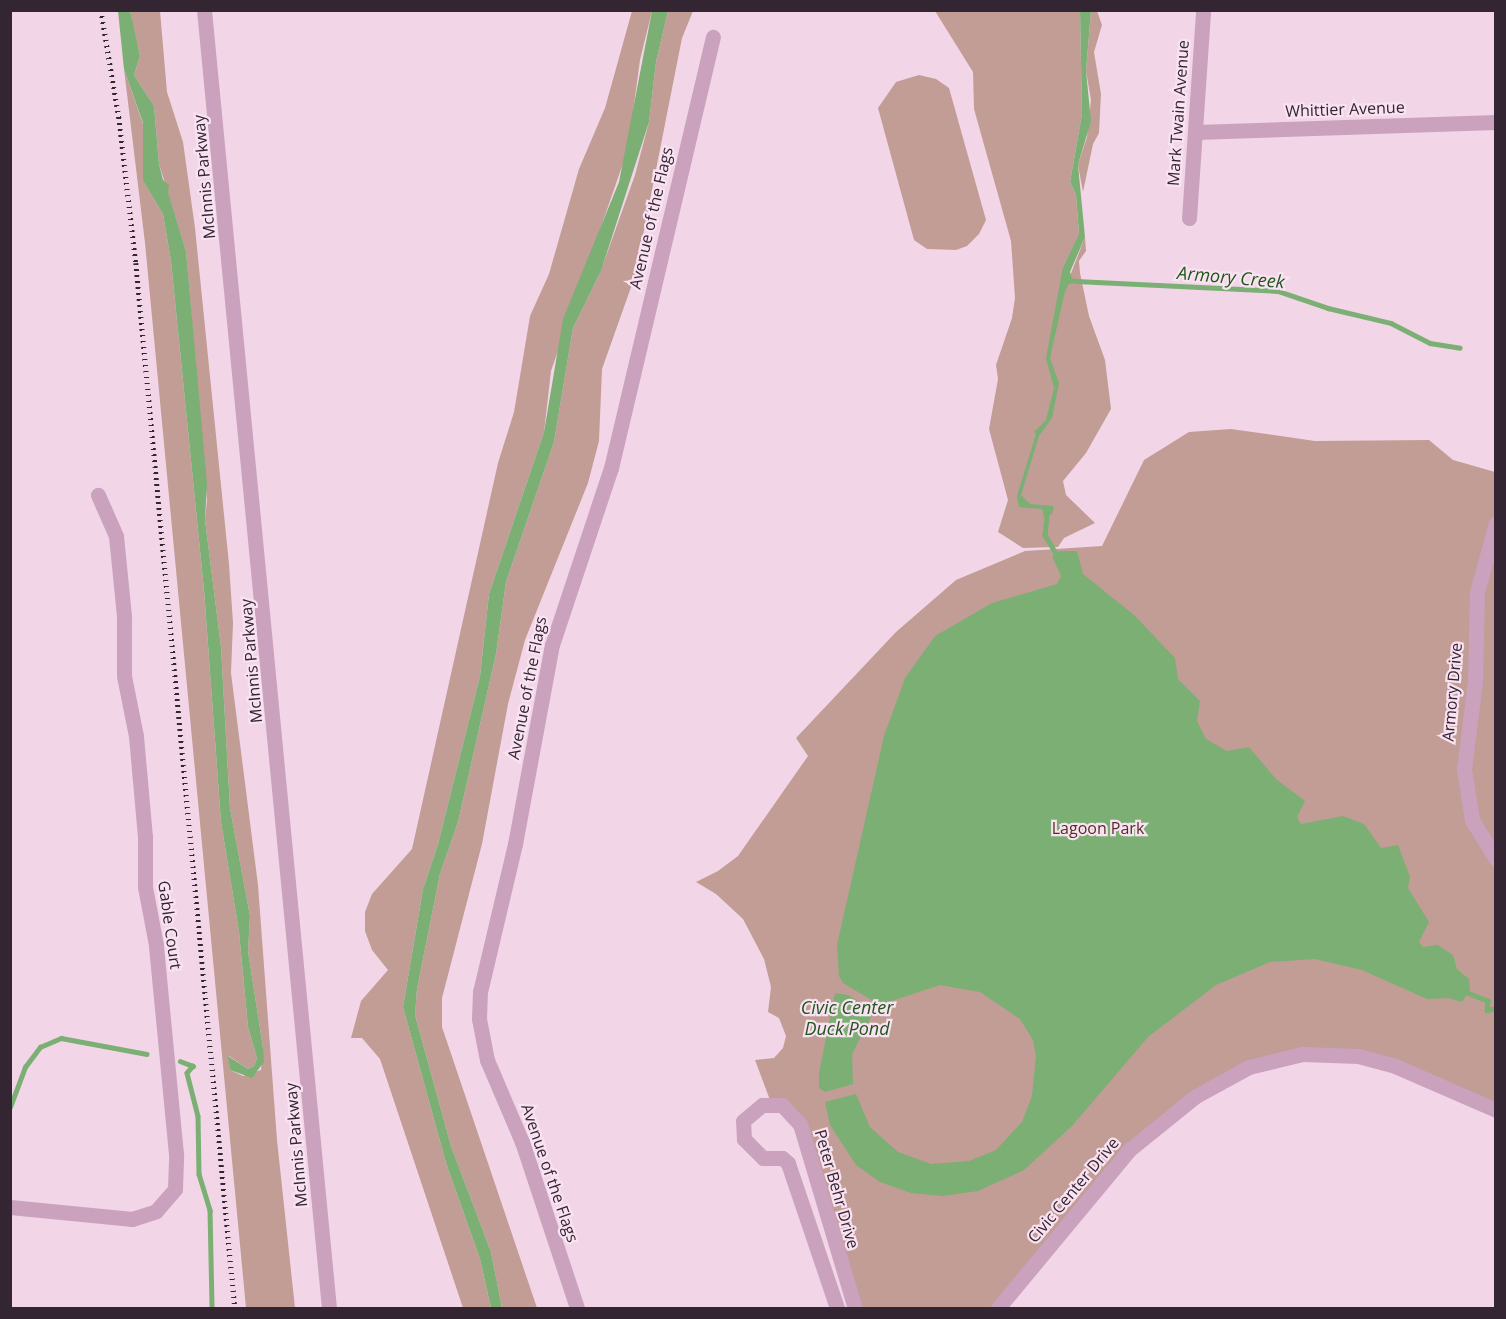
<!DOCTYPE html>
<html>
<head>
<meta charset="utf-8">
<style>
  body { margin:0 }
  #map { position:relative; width:1506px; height:1319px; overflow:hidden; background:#f2d6e8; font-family:"Open Sans",sans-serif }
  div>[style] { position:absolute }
  .green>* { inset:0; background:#c19d96 }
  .water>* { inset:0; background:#7baf74 }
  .stream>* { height:4.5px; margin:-2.25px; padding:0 2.25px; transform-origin:2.25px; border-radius:2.25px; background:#7baf74 }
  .minor>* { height:15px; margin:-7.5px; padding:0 7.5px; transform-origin:7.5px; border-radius:7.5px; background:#caa2be }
  .rail>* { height:4.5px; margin-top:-2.25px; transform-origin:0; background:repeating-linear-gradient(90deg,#342532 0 1.5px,transparent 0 6px) }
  span { translate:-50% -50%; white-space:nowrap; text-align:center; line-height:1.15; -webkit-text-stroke:4.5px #f9e2f1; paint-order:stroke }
  .street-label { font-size:16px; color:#342532 }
  .park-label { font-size:16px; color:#533027 }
  .water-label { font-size:18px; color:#1f5619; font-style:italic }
  .frame { position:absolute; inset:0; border:12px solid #342532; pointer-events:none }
</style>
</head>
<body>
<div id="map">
  <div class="green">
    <div style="clip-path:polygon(130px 11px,160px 11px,167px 92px,183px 142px,195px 228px,229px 564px,233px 623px,231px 673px,258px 885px,277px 1140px,295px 1308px,246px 1308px,145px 243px,124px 69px,143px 124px,143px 181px,163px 214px,171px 261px,204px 590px,221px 822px,239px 932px,248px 1027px,257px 1058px,254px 1066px,248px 1069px,229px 1056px,230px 1070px,243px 1076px,261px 1070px,263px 1048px,248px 951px,250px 916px,230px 808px,221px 647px,205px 520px,207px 500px,186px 251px,159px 164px,154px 106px,134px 75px,140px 56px)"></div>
    <div style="clip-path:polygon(632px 11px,652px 11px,640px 60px,628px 149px,551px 371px,544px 432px,489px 594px,480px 676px,438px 844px,423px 889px,403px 1007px,446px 1163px,480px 1259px,491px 1308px,463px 1308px,380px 1059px,362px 1038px,351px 1038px,361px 1001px,388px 970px,372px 950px,365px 931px,365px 912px,372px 894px,412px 849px,498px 463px,514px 412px,530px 316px,549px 274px,579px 169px,605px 108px)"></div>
    <div style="clip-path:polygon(668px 11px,693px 11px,682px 38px,635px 276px,602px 369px,599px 441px,588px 483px,525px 640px,508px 704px,482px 844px,442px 998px,442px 1027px,537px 1308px,502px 1308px,491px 1252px,451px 1146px,415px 1015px,417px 989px,440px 874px,458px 822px,496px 654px,506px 582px,554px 442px,573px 328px,600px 273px,635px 175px,649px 122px,656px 62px)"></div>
    <div style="clip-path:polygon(935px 11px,1080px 11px,1082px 114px,1070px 182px,1076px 195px,1079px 235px,1063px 267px,1070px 276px,1085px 237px,1086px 251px,1079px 261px,1080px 273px,1089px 316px,1105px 360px,1111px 409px,1086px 453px,1063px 481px,1066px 495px,1095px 523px,1064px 538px,1058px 547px,1023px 548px,998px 532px,1008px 500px,989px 429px,998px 379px,996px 365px,1012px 318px,1015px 298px,1011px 241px,974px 109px,973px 72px)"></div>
    <div style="clip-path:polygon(1091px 11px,1097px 11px,1102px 25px,1094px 52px,1101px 94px,1099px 133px,1093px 144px,1083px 192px,1078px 165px,1087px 137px,1091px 100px,1086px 71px)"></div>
    <div style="clip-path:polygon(919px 75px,936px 79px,949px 88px,986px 220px,979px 234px,967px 246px,956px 250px,927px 249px,914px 240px,878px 108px,896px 82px)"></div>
    <div style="clip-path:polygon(1231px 429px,1315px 441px,1429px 440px,1453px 460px,1495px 472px,1495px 1107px,1375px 1060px,1267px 1061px,1165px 1119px,998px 1308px,855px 1308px,800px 1124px,770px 1100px,755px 1060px,774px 1058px,783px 1048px,786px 1036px,779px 1018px,768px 1012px,771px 987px,764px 959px,743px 919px,716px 894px,696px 882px,718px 871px,738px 856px,808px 756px,796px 738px,896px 632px,956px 580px,1025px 551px,1102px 546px,1144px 460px,1189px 432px)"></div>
  </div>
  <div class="water">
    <div style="clip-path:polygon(118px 11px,130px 11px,133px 23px,140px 56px,134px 75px,154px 106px,159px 164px,163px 180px,169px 185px,168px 192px,186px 251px,207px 484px,205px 520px,221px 647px,230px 808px,250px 916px,248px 951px,263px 1048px,264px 1062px,252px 1078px,230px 1070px,228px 1056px,248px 1069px,254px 1066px,257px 1058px,248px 1027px,239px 932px,221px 822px,204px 590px,171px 261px,163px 214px,143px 181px,143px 123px,124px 69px)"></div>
    <div style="clip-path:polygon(652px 11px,668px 11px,656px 62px,649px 122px,601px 271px,573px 328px,554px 442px,506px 582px,496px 654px,458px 822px,440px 874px,417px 989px,415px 1015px,451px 1146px,491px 1252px,502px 1308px,491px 1308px,480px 1259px,446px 1163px,403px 1007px,423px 889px,438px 844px,480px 676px,489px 594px,544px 432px,563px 319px,619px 182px)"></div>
    <div style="clip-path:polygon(1080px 11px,1091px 11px,1086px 71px,1091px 121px,1078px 165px,1085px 237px,1070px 272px,1072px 278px,1082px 282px,1069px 284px,1065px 291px,1050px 358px,1059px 383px,1052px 418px,1039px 436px,1021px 495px,1030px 504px,1054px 506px,1052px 514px,1044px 517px,1042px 509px,1019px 507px,1017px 496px,1036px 434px,1034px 432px,1046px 420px,1054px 388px,1046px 358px,1063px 267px,1079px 234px,1076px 195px,1070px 182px,1082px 114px)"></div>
    <div style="clip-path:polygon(1060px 551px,1077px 551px,1083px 574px,1134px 615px,1175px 658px,1178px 679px,1200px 701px,1197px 721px,1206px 739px,1227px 751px,1249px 747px,1276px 779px,1305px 801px,1297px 817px,1301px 824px,1343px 816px,1364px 824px,1381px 848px,1398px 845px,1410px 877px,1408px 888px,1429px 922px,1419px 942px,1423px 947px,1438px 945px,1453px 955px,1457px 969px,1469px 979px,1470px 990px,1462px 1002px,1448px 998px,1427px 999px,1362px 970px,1315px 959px,1270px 962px,1216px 985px,1148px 1037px,1072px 1126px,1024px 1170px,978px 1191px,943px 1196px,911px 1193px,880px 1182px,856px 1165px,830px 1125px,825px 1102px,856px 1094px,870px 1127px,898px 1152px,931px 1164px,969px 1161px,996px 1150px,1022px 1122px,1032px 1096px,1036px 1056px,1033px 1040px,1020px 1019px,980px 992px,940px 985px,880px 1005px,843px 983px,839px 976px,837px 945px,884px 736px,905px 678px,935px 636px,992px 603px,1057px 584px,1061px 576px,1052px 556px)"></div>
    <div style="clip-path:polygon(835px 993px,848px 995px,870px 1008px,873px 1013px,852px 1054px,853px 1084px,825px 1092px,819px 1088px,819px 1073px)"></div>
  </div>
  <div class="stream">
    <div style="left:1076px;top:281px;width:202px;rotate:2.8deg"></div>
    <div style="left:1278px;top:291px;width:53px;rotate:18.8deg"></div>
    <div style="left:1328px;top:308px;width:65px;rotate:13.4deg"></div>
    <div style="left:1391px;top:323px;width:44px;rotate:27.1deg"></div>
    <div style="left:1430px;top:343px;width:30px;rotate:9deg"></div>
    <div style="left:1047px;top:516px;width:19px;rotate:96deg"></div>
    <div style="left:1045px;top:535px;width:21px;rotate:59deg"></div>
    <div style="left:1466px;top:992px;width:24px;rotate:22deg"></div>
    <div style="left:1488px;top:1001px;width:9px;rotate:96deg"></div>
    <div style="left:1487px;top:1010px;width:9px;rotate:-13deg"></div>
    <div style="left:180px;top:1061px;width:14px;rotate:21deg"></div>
    <div style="left:193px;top:1066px;width:9px;rotate:131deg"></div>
    <div style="left:187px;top:1073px;width:44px;rotate:75.7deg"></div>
    <div style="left:198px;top:1116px;width:58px;rotate:89deg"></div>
    <div style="left:199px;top:1174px;width:38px;rotate:73deg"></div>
    <div style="left:210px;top:1210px;width:98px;rotate:88.8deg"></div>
    <div style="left:10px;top:1107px;width:43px;rotate:-69.4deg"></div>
    <div style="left:25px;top:1067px;width:25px;rotate:-53deg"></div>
    <div style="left:40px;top:1047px;width:23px;rotate:-23deg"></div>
    <div style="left:61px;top:1038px;width:87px;rotate:10.5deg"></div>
  </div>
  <div class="minor">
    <div style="left:204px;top:10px;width:1304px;rotate:84.5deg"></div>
    <div style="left:1196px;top:132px;width:300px;rotate:-1.9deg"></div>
    <div style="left:1189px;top:218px;width:208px;rotate:-86.1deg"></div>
    <div style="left:1496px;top:523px;width:72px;rotate:105.4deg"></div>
    <div style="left:1477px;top:592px;width:89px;rotate:91.3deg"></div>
    <div style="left:1475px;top:681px;width:89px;rotate:97.1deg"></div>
    <div style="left:1464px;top:769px;width:52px;rotate:81.1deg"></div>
    <div style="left:1472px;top:820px;width:46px;rotate:58.4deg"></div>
    <div style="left:10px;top:1207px;width:123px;rotate:5.6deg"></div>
    <div style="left:132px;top:1219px;width:25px;rotate:-18deg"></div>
    <div style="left:156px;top:1211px;width:29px;rotate:-49deg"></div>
    <div style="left:175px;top:1189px;width:35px;rotate:-88deg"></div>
    <div style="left:176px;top:1154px;width:210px;rotate:-95.5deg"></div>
    <div style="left:156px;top:945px;width:59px;rotate:-100.7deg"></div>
    <div style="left:145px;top:887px;width:50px;rotate:-90deg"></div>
    <div style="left:145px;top:837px;width:101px;rotate:-95.1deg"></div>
    <div style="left:136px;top:736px;width:61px;rotate:-101.3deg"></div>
    <div style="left:124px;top:676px;width:60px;rotate:-90deg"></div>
    <div style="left:124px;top:616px;width:80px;rotate:-95.7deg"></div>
    <div style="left:116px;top:536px;width:45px;rotate:-113.7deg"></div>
    <div style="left:577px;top:1308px;width:175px;rotate:-108.3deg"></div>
    <div style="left:522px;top:1142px;width:89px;rotate:-113.1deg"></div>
    <div style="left:487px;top:1060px;width:42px;rotate:-101deg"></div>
    <div style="left:479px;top:1019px;width:27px;rotate:-88deg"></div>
    <div style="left:480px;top:992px;width:152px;rotate:-76.7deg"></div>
    <div style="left:515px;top:844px;width:202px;rotate:-79.5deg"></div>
    <div style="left:552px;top:645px;width:187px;rotate:-71.6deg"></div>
    <div style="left:611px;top:468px;width:443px;rotate:-76.7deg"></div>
    <div style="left:837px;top:1308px;width:153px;rotate:-108.7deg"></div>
    <div style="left:788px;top:1163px;width:8px;rotate:-140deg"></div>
    <div style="left:782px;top:1158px;width:19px;rotate:180deg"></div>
    <div style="left:763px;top:1158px;width:27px;rotate:-135deg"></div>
    <div style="left:744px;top:1139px;width:18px;rotate:-93deg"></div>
    <div style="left:743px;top:1121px;width:25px;rotate:-40deg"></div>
    <div style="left:762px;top:1105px;width:20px"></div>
    <div style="left:782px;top:1105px;width:26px;rotate:47deg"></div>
    <div style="left:800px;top:1124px;width:192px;rotate:73.4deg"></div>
    <div style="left:998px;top:1308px;width:205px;rotate:-50.3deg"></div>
    <div style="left:1129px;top:1150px;width:86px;rotate:-38.9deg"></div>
    <div style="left:1196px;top:1096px;width:60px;rotate:-28.7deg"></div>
    <div style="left:1249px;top:1067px;width:55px;rotate:-13.8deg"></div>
    <div style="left:1302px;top:1054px;width:56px;rotate:2deg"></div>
    <div style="left:1358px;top:1056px;width:38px;rotate:15deg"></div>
    <div style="left:1395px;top:1066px;width:110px;rotate:23.5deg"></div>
  </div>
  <div class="rail">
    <div style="left:101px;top:10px;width:109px;rotate:80.5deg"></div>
    <div style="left:119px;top:117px;width:147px;rotate:83.4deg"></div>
    <div style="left:136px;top:263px;width:1050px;rotate:84.59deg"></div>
  </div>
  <div class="street-label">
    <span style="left:1345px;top:109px;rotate:-2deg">Whittier Avenue</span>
    <span style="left:1178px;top:113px;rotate:-86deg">Mark Twain Avenue</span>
    <span style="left:204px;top:177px;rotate:-95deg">McInnis Parkway</span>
    <span style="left:651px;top:218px;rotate:-77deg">Avenue of the Flags</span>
    <span style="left:251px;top:661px;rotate:-95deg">McInnis Parkway</span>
    <span style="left:527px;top:688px;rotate:-79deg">Avenue of the Flags</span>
    <span style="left:1452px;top:692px;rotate:-85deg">Armory Drive</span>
    <span style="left:170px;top:925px;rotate:82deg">Gable Court</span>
    <span style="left:296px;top:1145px;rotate:-95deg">McInnis Parkway</span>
    <span style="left:550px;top:1173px;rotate:71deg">Avenue of the Flags</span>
    <span style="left:837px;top:1189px;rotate:74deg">Peter Behr Drive</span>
    <span style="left:1073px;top:1190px;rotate:-50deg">Civic Center Drive</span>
  </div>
  <div class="park-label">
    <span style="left:1098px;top:828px">Lagoon Park</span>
  </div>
  <div class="water-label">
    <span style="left:1231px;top:277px;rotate:5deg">Armory Creek</span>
    <span style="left:847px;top:1018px">Civic Center<br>Duck Pond</span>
  </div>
  <div class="frame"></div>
</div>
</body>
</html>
